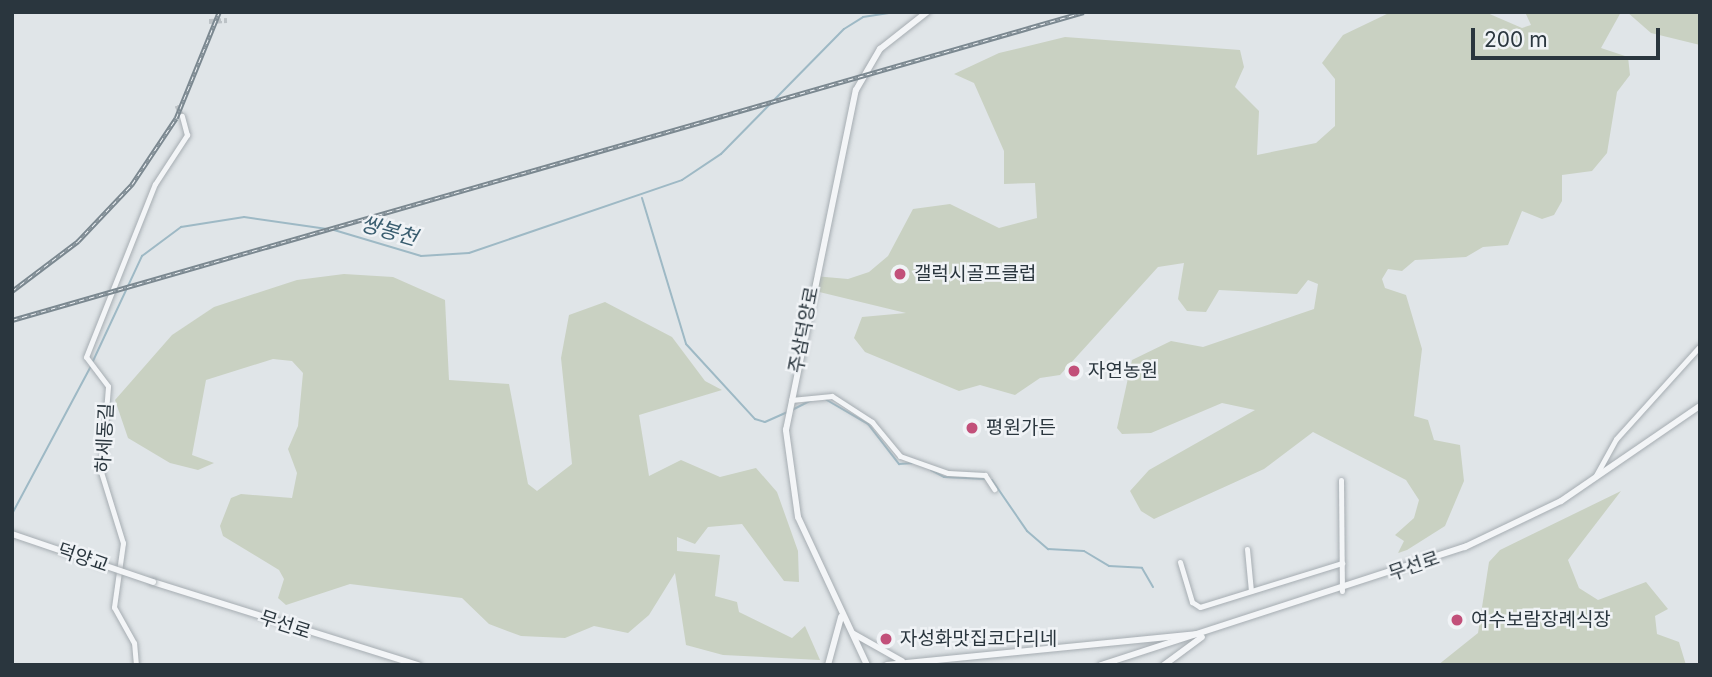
<!DOCTYPE html>
<html>
<head>
<meta charset="utf-8">
<style>
  body { margin:0 }
  #map { position:relative; width:1712px; height:677px; overflow:hidden; background:#e0e5e8; font-family:Inter,"Noto Sans KR",sans-serif }
  div>[style] { position:absolute }
  .green>* { inset:0; background:#c9d1c2 }
  .stream>* { height:2px; margin:-1px; padding:0 1px; transform-origin:1px; border-radius:1px; background:#9eb9c5 }
  .minor-tunnel>* { height:5px; margin-top:-2.5px; transform-origin:0; background:repeating-linear-gradient(90deg,#bcc2c6 0 5px,transparent 0 7.5px) }
  .roads { filter:drop-shadow(0 0 2px #a6adb2) drop-shadow(0 0 2px #a6adb2) }
  .minor>* { height:5px; margin:-2.5px; padding:0 2.5px; transform-origin:2.5px; border-radius:2.5px; background:#f3f5f7 }
  .tertiary>* { height:6px; margin:-3px; padding:0 3px; transform-origin:3px; border-radius:3px; background:#f3f5f7 }
  .rail>* { height:4.5px; margin-top:-2.25px; transform-origin:0; background:repeating-linear-gradient(90deg,#f0f3f6 0 5px,#7b8890 0 10px); box-sizing:border-box; border-block:2px solid #7b8890 }
  .bridges { filter:drop-shadow(0 0 2px #a6adb2) drop-shadow(0 0 2px #a6adb2) }
  .tertiary-bridge>* { height:6px; margin:-3px; padding:0 3px; transform-origin:3px; border-radius:3px; background:#f3f5f7 }
  .dots>* { width:19px; height:19px; translate:-50% -50%; box-sizing:border-box; border:4px solid #f0f3f6; border-radius:50% }
  span { translate:-50% -50%; white-space:nowrap; text-align:center; line-height:1.15; -webkit-text-stroke:5px #f0f3f6; paint-order:stroke }
  .poi-label { font-size:19px; color:#2a363e }
  .left { translate:0 -50%; text-align:left }
  .street-label { font-size:19px; color:#2a363e }
  .water-label { font-size:21px; color:#385c6e; font-style:italic }
  .frame { position:absolute; inset:0; border:14px solid #2a363e; pointer-events:none }
  .scale { position:absolute; left:1471px; top:28px; width:189px; height:32px; box-sizing:border-box; border:4px solid #2a363e; border-top:0; padding-left:9px; font-size:21px; line-height:24px; white-space:nowrap; color:#2a363e; -webkit-text-stroke:5px #f0f3f6; paint-order:stroke }
</style>
</head>
<body>
<div id="map">
  <div class="green">
    <div style="clip-path:polygon(1391px 12px,1485px 12px,1522px 28px,1531px 25px,1525px 12px,1621px 12px,1601px 48px,1628px 57px,1630px 75px,1617px 92px,1607px 153px,1592px 171px,1562px 175px,1562px 201px,1554px 215px,1542px 219px,1522px 211px,1508px 245px,1483px 247px,1466px 257px,1415px 260px,1402px 271px,1388px 269px,1382px 279px,1385px 288px,1406px 295px,1422px 349px,1414px 416px,1428px 420px,1434px 440px,1460px 445px,1464px 481px,1445px 526px,1407px 550px,1398px 553px,1404px 541px,1395px 535px,1414px 518px,1419px 500px,1406px 480px,1313px 432px,1264px 469px,1154px 519px,1141px 511px,1130px 491px,1149px 470px,1255px 410px,1222px 403px,1151px 433px,1122px 434px,1117px 428px,1132px 360px,1171px 341px,1203px 347px,1314px 309px,1318px 284px,1308px 280px,1297px 294px,1219px 290px,1206px 312px,1187px 311px,1178px 299px,1184px 263px,1158px 267px,1060px 375px,1040px 378px,1015px 395px,980px 385px,959px 391px,865px 352px,854px 338px,862px 317px,906px 313px,811px 290px,814px 276px,848px 279px,869px 272px,888px 256px,913px 209px,950px 204px,999px 228px,1037px 218px,1035px 183px,1004px 184px,1004px 151px,974px 83px,954px 74px,999px 53px,1065px 37px,1240px 50px,1244px 67px,1235px 87px,1259px 111px,1257px 155px,1316px 143px,1335px 126px,1335px 79px,1322px 63px,1343px 35px)"></div>
    <div style="clip-path:polygon(1627px 12px,1700px 12px,1700px 45px,1651px 33px)"></div>
    <div style="clip-path:polygon(344px 274px,393px 277px,445px 300px,449px 380px,509px 384px,528px 484px,537px 491px,572px 464px,561px 358px,569px 315px,605px 302px,672px 337px,705px 381px,722px 390px,639px 415px,649px 476px,681px 460px,720px 477px,756px 468px,777px 492px,798px 551px,799px 582px,784px 581px,742px 524px,708px 527px,695px 544px,677px 537px,677px 551px,720px 555px,715px 596px,737px 602px,739px 612px,792px 638px,805px 626px,820px 660px,723px 655px,686px 645px,675px 573px,649px 615px,628px 633px,594px 626px,565px 638px,521px 636px,489px 624px,462px 598px,350px 584px,286px 605px,278px 598px,284px 579px,279px 570px,223px 536px,220px 526px,231px 498px,241px 494px,292px 498px,297px 473px,288px 449px,298px 426px,303px 373px,292px 361px,273px 359px,206px 380px,192px 455px,214px 463px,198px 470px,170px 463px,128px 438px,115px 400px,172px 335px,214px 307px,297px 280px)"></div>
    <div style="clip-path:polygon(1621px 491px,1568px 560px,1579px 588px,1598px 600px,1646px 582px,1668px 609px,1655px 616px,1657px 634px,1679px 642px,1686px 665px,1438px 665px,1478px 633px,1489px 562px,1500px 550px)"></div>
  </div>
  <div class="stream">
    <div style="left:642px;top:198px;width:152px;rotate:73.2deg"></div>
    <div style="left:686px;top:344px;width:102px;rotate:47.4deg"></div>
    <div style="left:755px;top:419px;width:10px;rotate:17deg"></div>
    <div style="left:765px;top:422px;width:24px;rotate:-24deg"></div>
    <div style="left:93px;top:361px;width:116px;rotate:-65deg"></div>
    <div style="left:142px;top:256px;width:49px;rotate:-36.6deg"></div>
    <div style="left:181px;top:227px;width:64px;rotate:-9deg"></div>
    <div style="left:244px;top:217px;width:91px;rotate:8.2deg"></div>
    <div style="left:334px;top:230px;width:91px;rotate:16.6deg"></div>
    <div style="left:421px;top:256px;width:48px;rotate:-3.6deg"></div>
    <div style="left:469px;top:253px;width:225px;rotate:-18.9deg"></div>
    <div style="left:682px;top:180px;width:47px;rotate:-33.7deg"></div>
    <div style="left:721px;top:154px;width:175px;rotate:-45.5deg"></div>
    <div style="left:844px;top:29px;width:22px;rotate:-32deg"></div>
    <div style="left:863px;top:17px;width:31px;rotate:-9deg"></div>
    <div style="left:825px;top:399px;width:50px;rotate:30.2deg"></div>
    <div style="left:868px;top:424px;width:51px;rotate:52.2deg"></div>
    <div style="left:899px;top:464px;width:15px;rotate:-4deg"></div>
    <div style="left:792px;top:410px;width:22px;rotate:-27deg"></div>
    <div style="left:931px;top:470px;width:15px;rotate:28deg"></div>
    <div style="left:944px;top:477px;width:42px;rotate:2.7deg"></div>
    <div style="left:992px;top:480px;width:62px;rotate:55.5deg"></div>
    <div style="left:1027px;top:531px;width:28px;rotate:41deg"></div>
    <div style="left:1048px;top:549px;width:36px;rotate:3deg"></div>
    <div style="left:1084px;top:551px;width:29px;rotate:31deg"></div>
    <div style="left:1109px;top:566px;width:33px;rotate:3deg"></div>
    <div style="left:1142px;top:568px;width:22px;rotate:60deg"></div>
    <div style="left:12px;top:514px;width:168px;rotate:-61.9deg"></div>
  </div>
  <div class="minor-tunnel">
    <div style="left:209px;top:21px;width:18px;rotate:-3deg"></div>
    <div style="left:177px;top:105px;width:12px;rotate:66deg"></div>
  </div>
  <div class="roads">
    <div class="minor">
      <div style="left:791px;top:400px;width:41px;rotate:-5.6deg"></div>
      <div style="left:832px;top:396px;width:48px;rotate:33deg"></div>
      <div style="left:872px;top:422px;width:44px;rotate:50.5deg"></div>
      <div style="left:900px;top:456px;width:51px;rotate:19.5deg"></div>
      <div style="left:948px;top:473px;width:37px;rotate:3deg"></div>
      <div style="left:985px;top:475px;width:17px;rotate:57deg"></div>
      <div style="left:1595px;top:477px;width:43px;rotate:-61.1deg"></div>
      <div style="left:1616px;top:439px;width:125px;rotate:-47.9deg"></div>
      <div style="left:1341px;top:480px;width:111px;rotate:89.5deg"></div>
      <div style="left:1247px;top:549px;width:42px;rotate:84.6deg"></div>
      <div style="left:1180px;top:562px;width:42px;rotate:73.3deg"></div>
      <div style="left:1192px;top:602px;width:9px;rotate:32deg"></div>
      <div style="left:1200px;top:607px;width:149px;rotate:-17.2deg"></div>
      <div style="left:136px;top:665px;width:22px;rotate:-95deg"></div>
      <div style="left:134px;top:643px;width:41px;rotate:-119.1deg"></div>
      <div style="left:114px;top:607px;width:65px;rotate:-82deg"></div>
      <div style="left:123px;top:543px;width:74px;rotate:-107.2deg"></div>
      <div style="left:101px;top:472px;width:86px;rotate:-85.3deg"></div>
      <div style="left:108px;top:386px;width:36px;rotate:-127deg"></div>
      <div style="left:86px;top:357px;width:186px;rotate:-68.3deg"></div>
      <div style="left:155px;top:184px;width:59px;rotate:-56.9deg"></div>
      <div style="left:187px;top:135px;width:20px;rotate:-105deg"></div>
    </div>
    <div class="tertiary">
      <div style="left:153px;top:582px;width:278px;rotate:17.4deg"></div>
      <div style="left:854px;top:634px;width:55px;rotate:29.4deg"></div>
      <div style="left:828px;top:665px;width:50px;rotate:-74.8deg"></div>
      <div style="left:867px;top:665px;width:163px;rotate:-115deg"></div>
      <div style="left:798px;top:517px;width:88px;rotate:-97.9deg"></div>
      <div style="left:786px;top:430px;width:347px;rotate:-78.4deg"></div>
      <div style="left:856px;top:90px;width:48px;rotate:-59.7deg"></div>
      <div style="left:880px;top:49px;width:60px;rotate:-38.2deg"></div>
      <div style="left:887px;top:665px;width:312px;rotate:-5.7deg"></div>
      <div style="left:1101px;top:665px;width:383px;rotate:-18deg"></div>
      <div style="left:1465px;top:547px;width:106px;rotate:-25.6deg"></div>
      <div style="left:1561px;top:501px;width:168px;rotate:-34.4deg"></div>
      <div style="left:1164px;top:665px;width:47px;rotate:-36.4deg"></div>
    </div>
  </div>
  <div class="rail">
    <div style="left:12px;top:291px;width:83px;rotate:-37.1deg"></div>
    <div style="left:78px;top:241px;width:79px;rotate:-46.5deg"></div>
    <div style="left:132px;top:184px;width:79px;rotate:-56.3deg"></div>
    <div style="left:176px;top:118px;width:114px;rotate:-67.9deg"></div>
    <div style="left:12px;top:320px;width:1115px;rotate:-16.03deg"></div>
  </div>
  <div class="bridges">
    <div class="tertiary-bridge">
      <div style="left:12px;top:534px;width:149px;rotate:18.8deg"></div>
    </div>
  </div>
  <div class="dots">
    <div style="left:900px;top:274px;background:#c2507a"></div>
    <div style="left:1074px;top:371px;background:#c2507a"></div>
    <div style="left:972px;top:428px;background:#c2507a"></div>
    <div style="left:1457px;top:620px;background:#c2507a"></div>
    <div style="left:886px;top:639px;background:#c2507a"></div>
  </div>
  <div class="poi-label">
    <span class="left" style="left:914px;top:274px">갤럭시골프클럽</span>
    <span class="left" style="left:1088px;top:371px">자연농원</span>
    <span class="left" style="left:986px;top:428px">평원가든</span>
    <span class="left" style="left:1471px;top:620px">여수보람장례식장</span>
    <span class="left" style="left:900px;top:639px">자성화맛집코다리네</span>
  </div>
  <div class="street-label">
    <span style="left:804px;top:330px;rotate:-79deg">주삼덕양로</span>
    <span style="left:105px;top:438px;rotate:-87deg">하세동길</span>
    <span style="left:83px;top:558px;rotate:19deg">덕양교</span>
    <span style="left:1414px;top:566px;rotate:-19deg">무선로</span>
    <span style="left:285px;top:625px;rotate:18deg">무선로</span>
  </div>
  <div class="water-label">
    <span style="left:389px;top:231px;rotate:16deg">쌍봉천</span>
  </div>
  <div class="frame"></div>
  <div class="scale">200 m</div>
</div>
</body>
</html>
